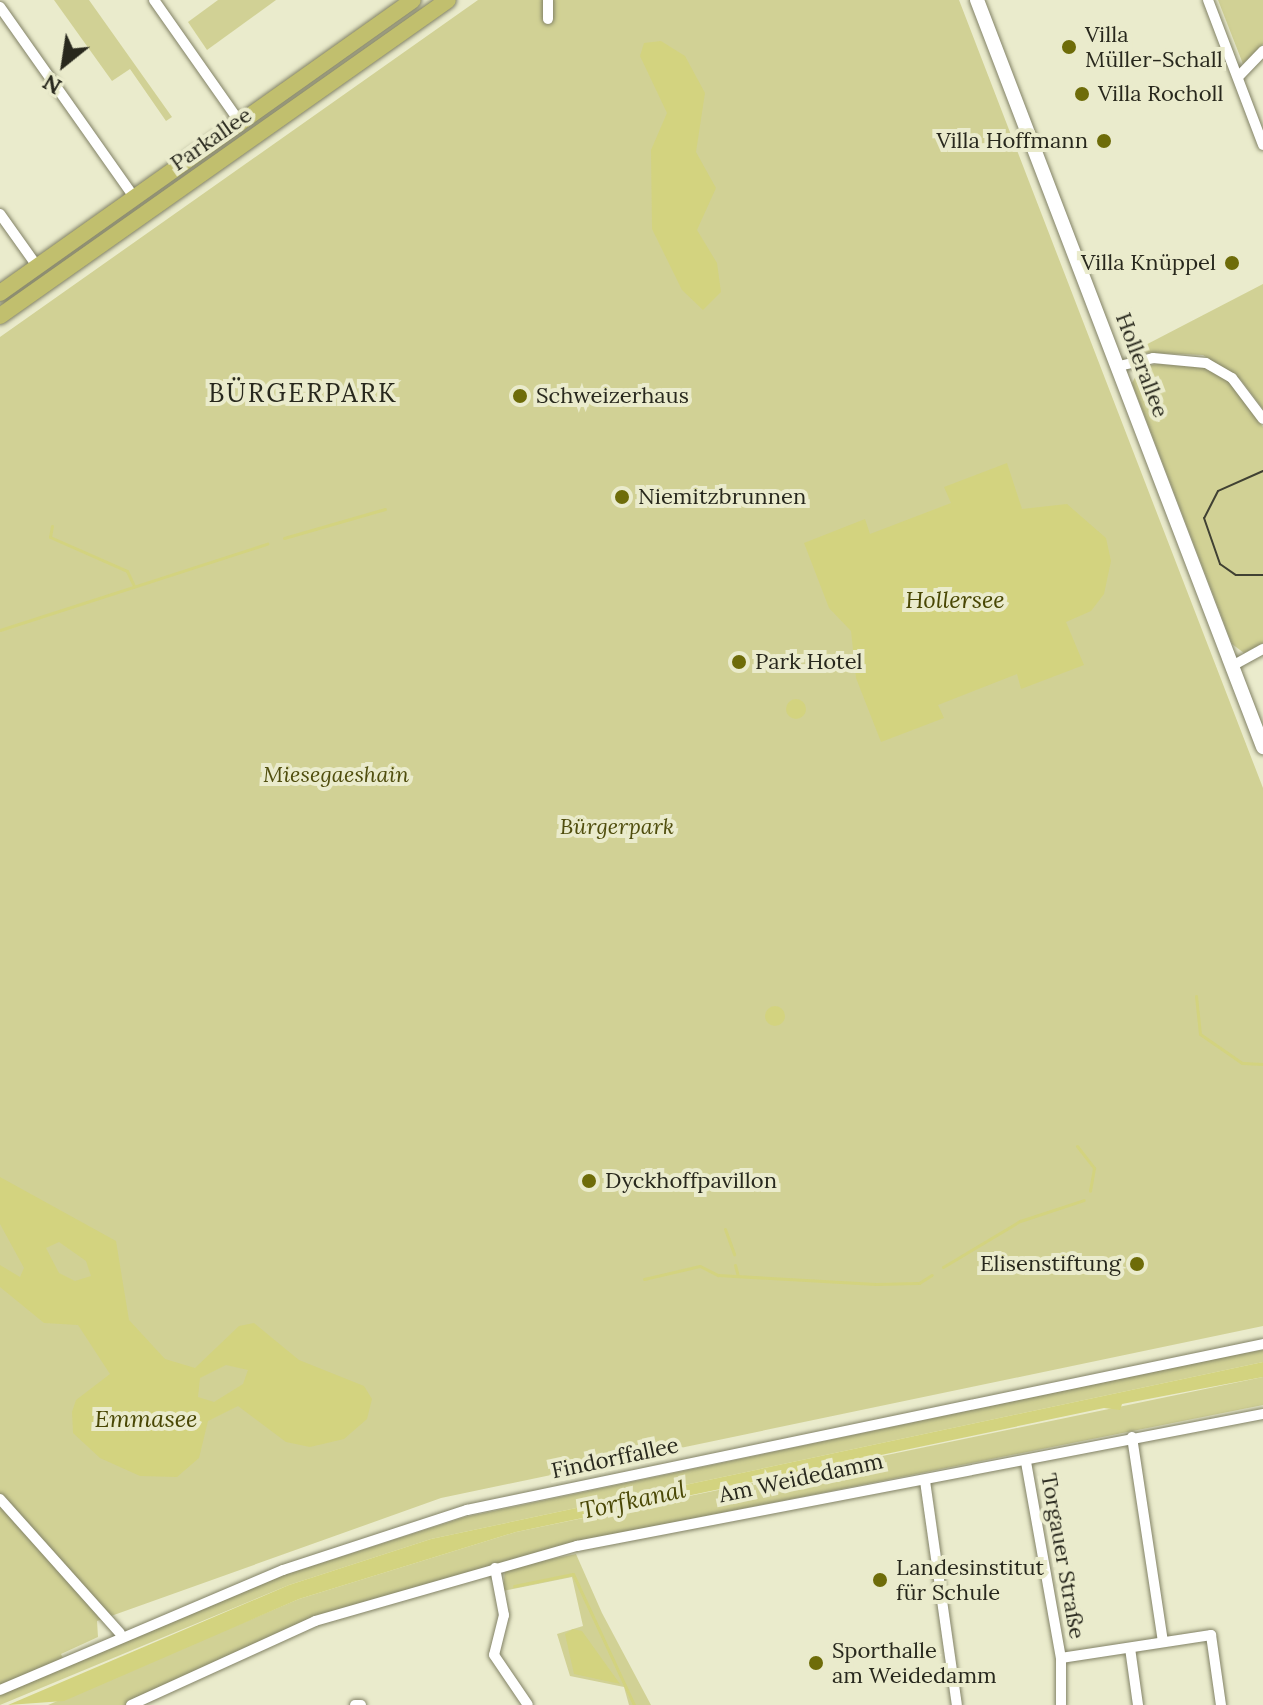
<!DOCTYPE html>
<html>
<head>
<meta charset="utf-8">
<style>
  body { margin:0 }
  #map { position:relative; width:1263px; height:1705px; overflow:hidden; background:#eaebcc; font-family:Lora,serif }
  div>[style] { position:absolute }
  .green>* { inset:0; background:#d1d195 }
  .water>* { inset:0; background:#d3d37f }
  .round { border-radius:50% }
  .stream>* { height:3px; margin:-1.5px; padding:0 1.5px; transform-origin:1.5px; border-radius:1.5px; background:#d3d37f }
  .roads { filter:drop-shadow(0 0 2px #828266) drop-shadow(0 0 2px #828266) }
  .minor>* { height:10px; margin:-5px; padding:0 5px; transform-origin:5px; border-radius:5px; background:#fff }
  .secondary>* { height:14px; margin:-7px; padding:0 7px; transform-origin:7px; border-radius:7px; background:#fff }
  .primary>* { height:16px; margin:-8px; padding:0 8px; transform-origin:8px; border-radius:8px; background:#c1bf6e }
  .tram>* { height:2px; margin:-1px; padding:0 1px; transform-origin:1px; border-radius:1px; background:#404133 }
  .dots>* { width:22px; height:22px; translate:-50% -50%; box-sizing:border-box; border:4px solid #eaebcc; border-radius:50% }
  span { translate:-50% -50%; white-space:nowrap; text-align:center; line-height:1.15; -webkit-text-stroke:8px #eaebcc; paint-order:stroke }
  .poi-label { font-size:22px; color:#28281d }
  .left { translate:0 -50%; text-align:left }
  .right { translate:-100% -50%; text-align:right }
  .street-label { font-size:22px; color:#28281d }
  .park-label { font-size:22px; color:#504e0e; font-style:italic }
  .water-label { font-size:24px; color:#494704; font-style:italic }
  .quarter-label { font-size:26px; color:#28281d; letter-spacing:2px }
  .north { position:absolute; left:24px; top:24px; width:80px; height:80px; -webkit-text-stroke:6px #eaebcc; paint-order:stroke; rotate:210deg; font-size:22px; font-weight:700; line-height:32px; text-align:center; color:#28281d }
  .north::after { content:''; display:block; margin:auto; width:28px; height:36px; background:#28281d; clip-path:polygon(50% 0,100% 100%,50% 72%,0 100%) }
</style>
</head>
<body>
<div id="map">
  <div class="green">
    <div style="clip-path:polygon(54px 0,89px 0,172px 117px,166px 121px,130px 69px,112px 81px)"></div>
    <div style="clip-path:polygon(218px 0,276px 0,207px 50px,188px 22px)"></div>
    <div style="clip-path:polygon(478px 0,959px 0,1263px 788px,1263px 1326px,441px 1498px,97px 1621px,98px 1637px,61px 1654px,67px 1666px,284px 1575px,465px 1517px,1228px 1356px,1263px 1350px,1263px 1362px,431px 1539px,289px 1585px,0 1705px,0 337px)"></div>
    <div style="clip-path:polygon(1218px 0,1263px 0,1263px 44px,1243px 64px)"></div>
    <div style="clip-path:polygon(1263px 284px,1263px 409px,1241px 380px,1203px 355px,1132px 352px)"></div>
    <div style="clip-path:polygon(1158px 364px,1206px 368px,1231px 382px,1263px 427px,1263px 643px,1244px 653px,1232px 644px,1132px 383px,1141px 367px)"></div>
    <div style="clip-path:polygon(1263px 1377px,1263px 1405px,575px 1542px,311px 1619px,125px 1705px,48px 1705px,299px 1599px,516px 1532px)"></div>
    <div style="clip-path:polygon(576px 1554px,602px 1613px,651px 1705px,629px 1705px,624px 1687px,570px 1676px,557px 1634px,583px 1626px,572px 1577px,503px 1591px,505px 1569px)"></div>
  </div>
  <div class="water">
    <div style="clip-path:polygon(661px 41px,685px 56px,705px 93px,696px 152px,716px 188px,697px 230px,717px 263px,721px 292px,703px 310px,682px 290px,652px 229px,651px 150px,667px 113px,640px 56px,644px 43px)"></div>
    <div style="clip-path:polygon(1007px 463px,1022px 509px,1067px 504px,1106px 538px,1111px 561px,1104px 594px,1091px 611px,1066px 622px,1084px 665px,1021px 689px,1017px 674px,938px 705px,944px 718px,881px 742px,856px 678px,851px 631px,829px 608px,804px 543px,865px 519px,870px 534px,951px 503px,944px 487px)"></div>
    <div class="round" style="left:786px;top:699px;width:20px;height:20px"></div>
    <div class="round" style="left:765px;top:1006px;width:20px;height:20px"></div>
    <div style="clip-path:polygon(evenodd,0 1177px,116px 1241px,129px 1320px,165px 1359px,195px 1368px,239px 1326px,254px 1323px,299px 1360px,364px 1386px,372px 1399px,367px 1419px,344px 1439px,310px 1447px,286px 1442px,238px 1406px,208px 1421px,199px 1458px,177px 1477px,140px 1476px,100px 1458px,73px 1433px,72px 1412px,76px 1400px,110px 1374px,78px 1325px,44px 1323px,0 1287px,0 1265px,20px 1277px,24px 1268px,0 1224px,0 1177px,59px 1242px,86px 1261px,91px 1276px,75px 1281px,59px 1273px,46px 1248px,59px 1242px,0 1177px,226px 1365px,248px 1370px,243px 1384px,214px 1402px,198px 1397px,200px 1378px,226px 1365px)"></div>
    <div style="clip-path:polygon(1263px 1362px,1263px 1377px,1122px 1404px,1120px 1410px,1104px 1408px,516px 1532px,299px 1599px,64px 1701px,8px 1705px,289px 1585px,431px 1539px)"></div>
    <div style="clip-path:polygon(573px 1629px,582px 1631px,620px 1684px,574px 1674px,565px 1634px)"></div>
  </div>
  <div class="stream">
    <div style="left:52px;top:526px;width:11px;rotate:100deg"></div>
    <div style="left:50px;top:537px;width:84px;rotate:23.8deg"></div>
    <div style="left:127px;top:571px;width:17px;rotate:65deg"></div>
    <div style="left:284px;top:538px;width:105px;rotate:-16deg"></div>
    <div style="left:0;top:630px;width:281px;rotate:-17.9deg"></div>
    <div style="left:1196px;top:996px;width:38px;rotate:84deg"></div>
    <div style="left:1200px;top:1034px;width:51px;rotate:34.6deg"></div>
    <div style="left:1242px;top:1063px;width:21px;rotate:3deg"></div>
    <div style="left:1077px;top:1146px;width:28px;rotate:52deg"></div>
    <div style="left:1094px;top:1168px;width:23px;rotate:100deg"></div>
    <div style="left:725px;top:1229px;width:27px;rotate:70deg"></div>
    <div style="left:735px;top:1265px;width:11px;rotate:75deg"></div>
    <div style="left:943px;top:1267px;width:90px;rotate:-30.9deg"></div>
    <div style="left:1020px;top:1221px;width:67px;rotate:-18.2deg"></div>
    <div style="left:644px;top:1279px;width:57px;rotate:-13.1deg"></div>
    <div style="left:700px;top:1266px;width:20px;rotate:27deg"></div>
    <div style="left:718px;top:1275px;width:158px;rotate:3.3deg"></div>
    <div style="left:876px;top:1284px;width:43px;rotate:-1.3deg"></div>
    <div style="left:919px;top:1283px;width:15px;rotate:-32deg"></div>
    <div style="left:514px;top:1586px;width:60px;rotate:-11.5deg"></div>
    <div style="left:573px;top:1574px;width:145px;rotate:65deg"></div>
  </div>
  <div class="roads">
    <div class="minor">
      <div style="left:154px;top:0;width:148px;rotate:54.9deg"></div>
      <div style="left:1208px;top:0;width:155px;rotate:69.2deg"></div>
      <div style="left:0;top:7px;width:232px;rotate:54.8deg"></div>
      <div style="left:548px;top:19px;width:19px;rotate:-90deg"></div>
      <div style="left:1239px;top:76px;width:35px;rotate:-46deg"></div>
      <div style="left:0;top:214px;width:64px;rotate:54.6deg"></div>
      <div style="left:1119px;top:366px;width:35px;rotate:-13deg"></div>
      <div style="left:1153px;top:358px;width:53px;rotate:5.4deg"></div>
      <div style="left:1206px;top:363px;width:30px;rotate:30deg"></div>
      <div style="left:1232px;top:378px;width:51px;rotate:52.9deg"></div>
      <div style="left:1232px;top:666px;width:35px;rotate:-29deg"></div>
      <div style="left:1132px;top:1437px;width:207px;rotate:81.4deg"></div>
      <div style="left:1026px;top:1462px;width:199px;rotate:79.9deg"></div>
      <div style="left:1061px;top:1658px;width:47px;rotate:90deg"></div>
      <div style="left:925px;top:1481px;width:226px;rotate:81.9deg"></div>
      <div style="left:0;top:1499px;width:180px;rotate:48.2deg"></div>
      <div style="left:495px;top:1568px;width:48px;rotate:79.2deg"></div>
      <div style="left:504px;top:1615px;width:41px;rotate:104deg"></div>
      <div style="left:494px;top:1655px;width:60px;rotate:55.8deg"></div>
      <div style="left:1130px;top:1648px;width:58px;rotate:82deg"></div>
      <div style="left:1061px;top:1658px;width:152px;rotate:-8.7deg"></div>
      <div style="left:1211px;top:1635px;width:71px;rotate:81.9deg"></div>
      <div style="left:0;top:1690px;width:307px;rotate:-23deg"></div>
      <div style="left:283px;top:1570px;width:194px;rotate:-18.1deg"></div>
      <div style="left:467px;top:1510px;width:813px;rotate:-11.78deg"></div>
      <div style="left:131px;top:1705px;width:202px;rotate:-24.5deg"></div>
      <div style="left:315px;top:1621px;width:273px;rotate:-16deg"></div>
      <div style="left:577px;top:1546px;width:699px;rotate:-10.89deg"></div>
      <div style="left:355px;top:1705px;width:6px"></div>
    </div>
    <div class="secondary">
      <div style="left:977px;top:0;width:800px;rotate:69.05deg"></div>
    </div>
    <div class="primary">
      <div style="left:0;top:293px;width:506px;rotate:-35.35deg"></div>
      <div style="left:0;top:316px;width:548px;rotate:-35.2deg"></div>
    </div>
  </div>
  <div class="tram">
    <div style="left:1263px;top:471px;width:49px;rotate:156deg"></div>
    <div style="left:1218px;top:491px;width:30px;rotate:117deg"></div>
    <div style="left:1204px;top:518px;width:49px;rotate:70.8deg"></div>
    <div style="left:1220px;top:564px;width:19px;rotate:35deg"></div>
    <div style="left:1236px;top:575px;width:27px"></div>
  </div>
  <div class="dots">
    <div style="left:1069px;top:47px;background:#6e6c09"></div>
    <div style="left:1082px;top:94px;background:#6e6c09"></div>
    <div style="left:1104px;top:141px;background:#6e6c09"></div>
    <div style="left:1232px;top:263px;background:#6e6c09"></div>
    <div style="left:520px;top:396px;background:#6e6c09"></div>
    <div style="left:622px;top:497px;background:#6e6c09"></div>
    <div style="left:739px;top:662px;background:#6e6c09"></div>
    <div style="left:589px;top:1181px;background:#6e6c09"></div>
    <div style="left:1137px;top:1264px;background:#6e6c09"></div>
    <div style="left:880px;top:1580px;background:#6e6c09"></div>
    <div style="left:816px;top:1663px;background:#6e6c09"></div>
  </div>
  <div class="poi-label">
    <span class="left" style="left:1085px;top:47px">Villa<br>Müller-Schall</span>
    <span class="left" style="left:1098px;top:94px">Villa Rocholl</span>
    <span class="right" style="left:1088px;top:141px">Villa Hoffmann</span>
    <span class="right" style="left:1216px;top:263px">Villa Knüppel</span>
    <span class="left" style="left:536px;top:396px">Schweizerhaus</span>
    <span class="left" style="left:638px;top:497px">Niemitzbrunnen</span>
    <span class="left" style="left:755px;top:662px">Park Hotel</span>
    <span class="left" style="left:605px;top:1181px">Dyckhoffpavillon</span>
    <span class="right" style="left:1121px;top:1264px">Elisenstiftung</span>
    <span class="left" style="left:896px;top:1580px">Landesinstitut<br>für Schule</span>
    <span class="left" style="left:832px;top:1663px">Sporthalle<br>am Weidedamm</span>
  </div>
  <div class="street-label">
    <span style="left:211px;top:139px;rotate:-35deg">Parkallee</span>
    <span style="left:1142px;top:365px;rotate:69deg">Hollerallee</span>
    <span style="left:615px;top:1458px;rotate:-12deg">Findorffallee</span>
    <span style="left:801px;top:1478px;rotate:-12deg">Am Weidedamm</span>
    <span style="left:1063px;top:1556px;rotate:80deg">Torgauer Straße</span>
  </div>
  <div class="park-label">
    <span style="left:336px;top:775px">Miesegaeshain</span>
    <span style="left:617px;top:827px">Bürgerpark</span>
  </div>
  <div class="water-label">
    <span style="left:955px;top:600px">Hollersee</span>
    <span style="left:146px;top:1419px">Emmasee</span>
    <span style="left:633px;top:1500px;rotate:-12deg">Torfkanal</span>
  </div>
  <div class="quarter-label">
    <span style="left:303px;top:393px">BÜRGERPARK</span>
  </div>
  <div class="north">N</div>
</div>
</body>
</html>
